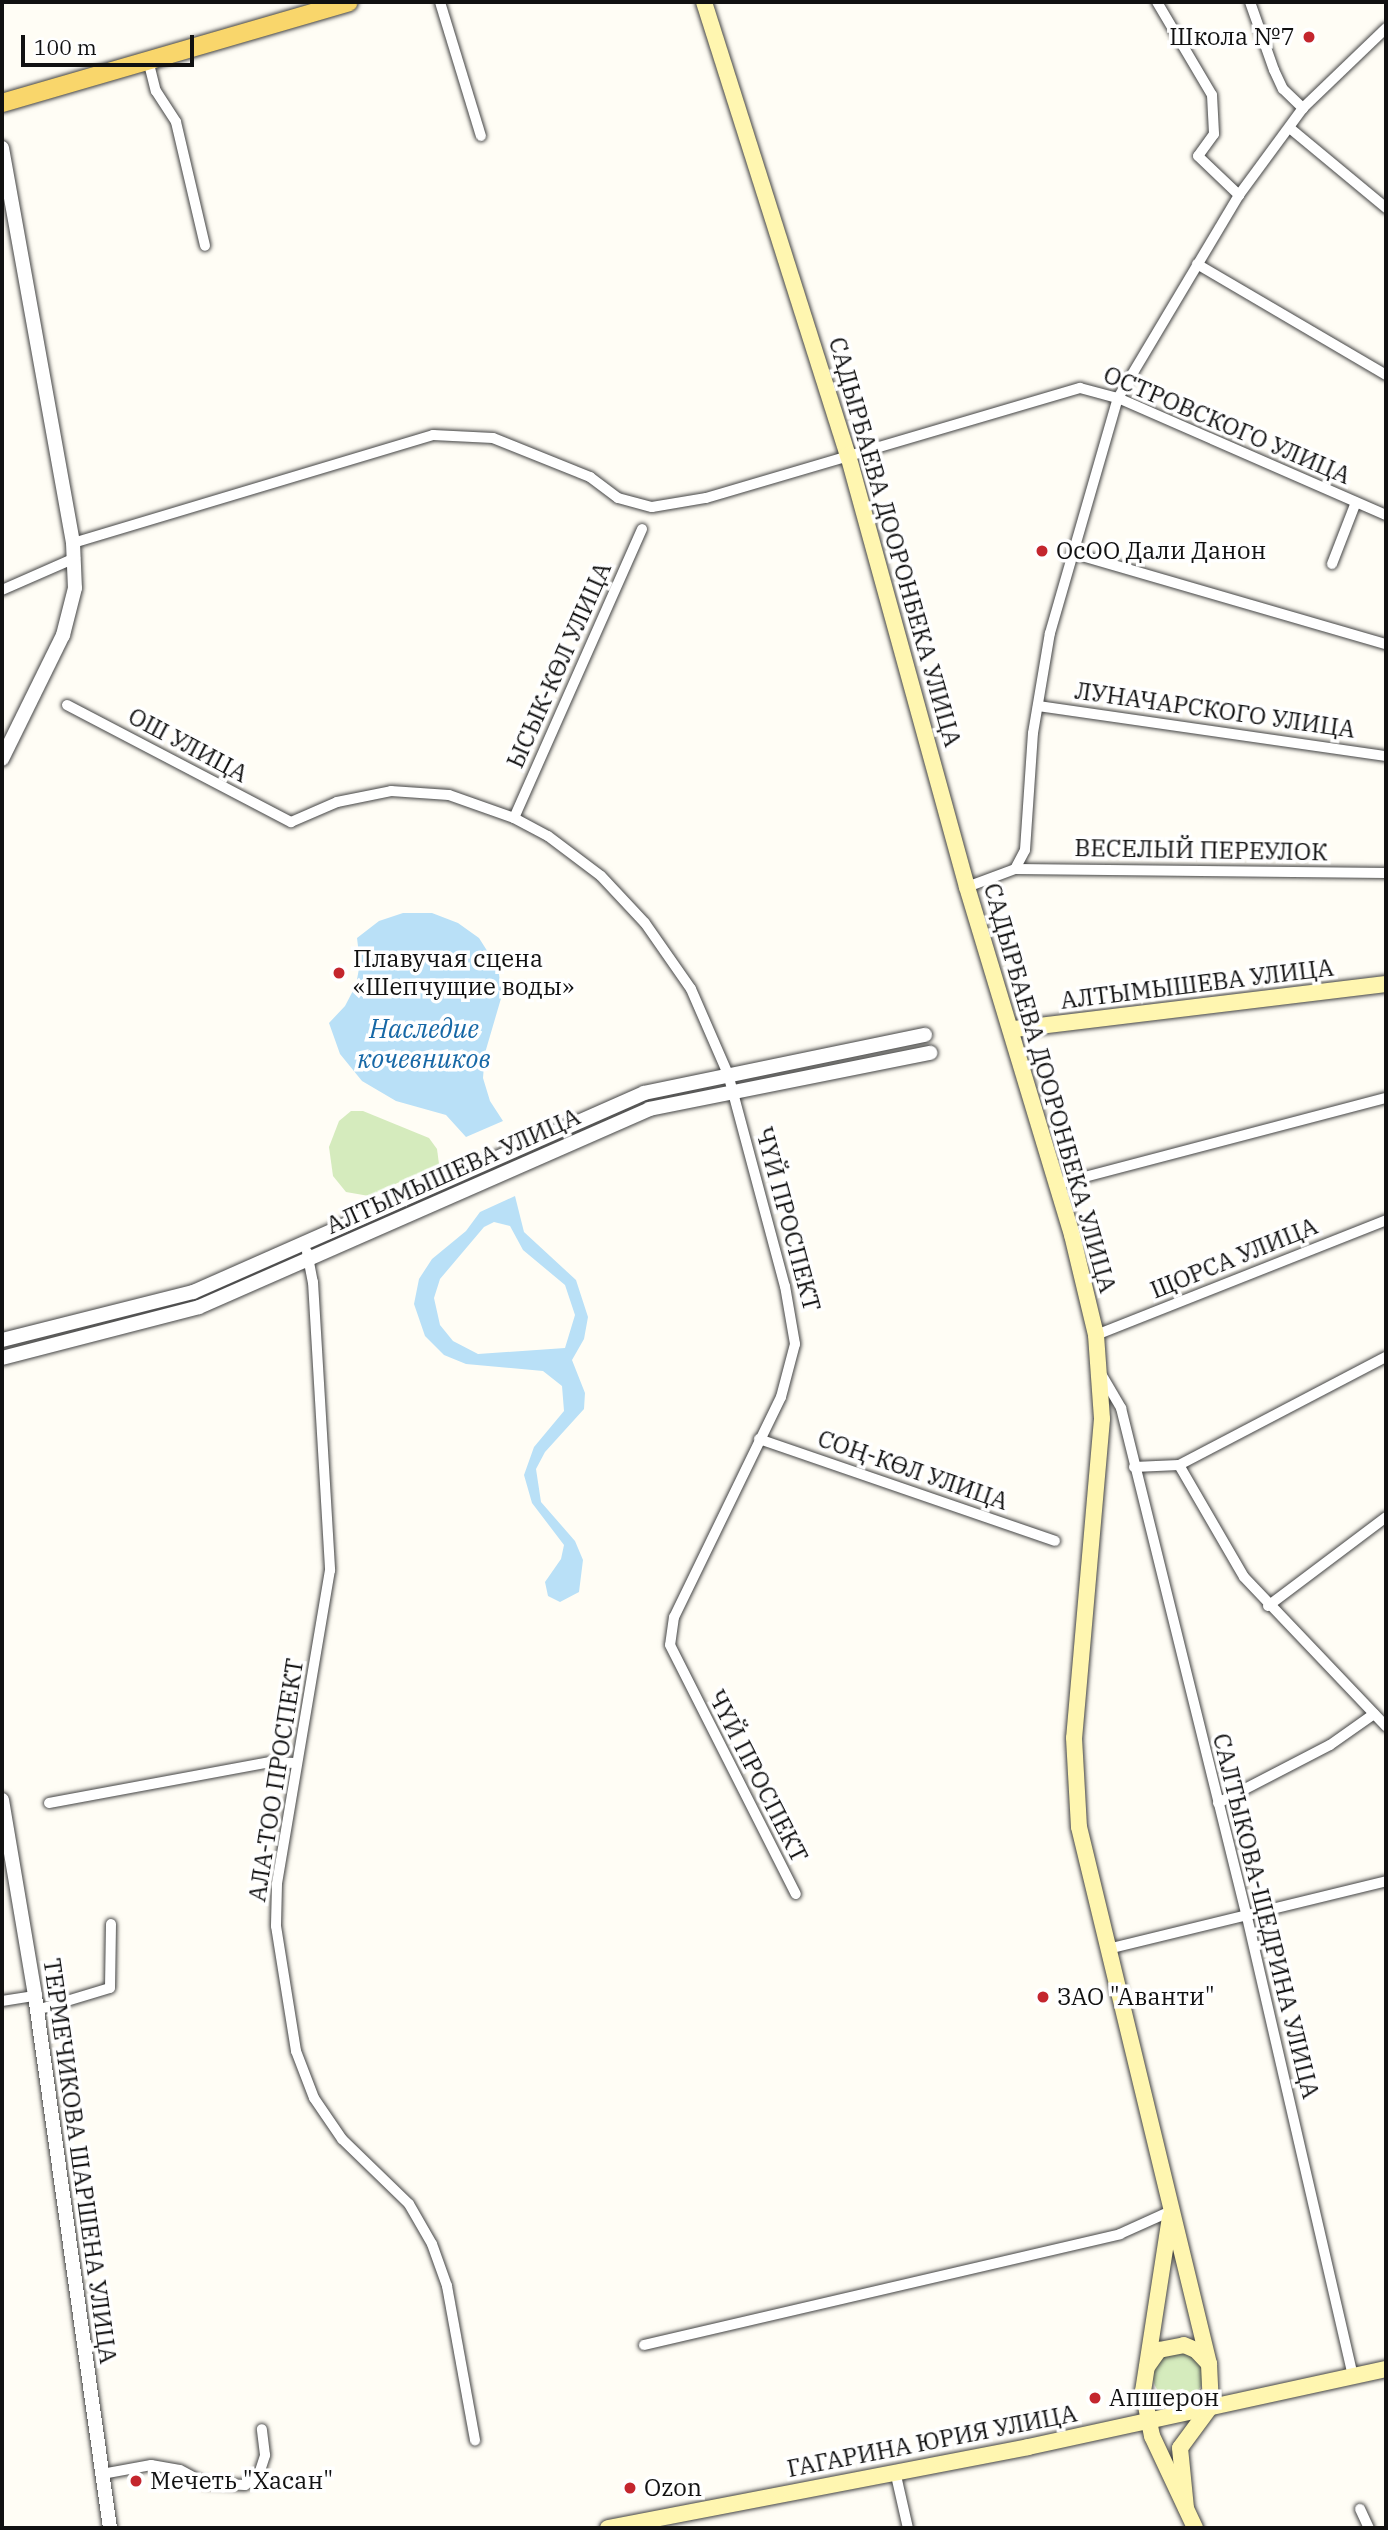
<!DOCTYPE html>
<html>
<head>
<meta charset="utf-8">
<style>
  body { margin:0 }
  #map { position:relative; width:1388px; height:2530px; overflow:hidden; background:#fffdf5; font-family:"IBM Plex Serif",serif }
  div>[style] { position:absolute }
  .green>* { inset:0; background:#d5ebbd }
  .round { border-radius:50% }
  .water>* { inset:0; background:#b9e0f7 }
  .roads { filter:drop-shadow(0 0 2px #444) drop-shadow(0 0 2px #444) }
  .minor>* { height:10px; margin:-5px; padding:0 5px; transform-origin:5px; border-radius:5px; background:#fff }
  .tertiary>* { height:14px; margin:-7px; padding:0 7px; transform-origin:7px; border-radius:7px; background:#fff }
  .secondary>* { height:16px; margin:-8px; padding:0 8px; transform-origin:8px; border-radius:8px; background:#fff6b0 }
  .primary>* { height:18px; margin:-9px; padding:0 9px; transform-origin:9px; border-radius:9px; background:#f9d66b }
  .dots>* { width:19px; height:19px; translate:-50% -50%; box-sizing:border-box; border:4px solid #fff; border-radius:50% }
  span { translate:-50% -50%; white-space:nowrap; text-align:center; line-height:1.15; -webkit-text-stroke:7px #fff; paint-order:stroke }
  .poi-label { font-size:24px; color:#111 }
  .right { translate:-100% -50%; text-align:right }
  .left { translate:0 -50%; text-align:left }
  .street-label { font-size:24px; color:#111 }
  .water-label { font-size:26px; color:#1768a6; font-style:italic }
  .frame { position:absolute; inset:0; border:4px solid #111; pointer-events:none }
  .scale { position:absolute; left:21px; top:35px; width:173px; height:32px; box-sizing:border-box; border:4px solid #111; border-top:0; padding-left:9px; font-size:21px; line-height:24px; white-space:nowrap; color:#111; -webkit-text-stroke:5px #fff; paint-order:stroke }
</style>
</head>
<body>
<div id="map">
  <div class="green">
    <div style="clip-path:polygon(351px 1111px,363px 1111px,429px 1138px,437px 1149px,439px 1164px,369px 1196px,346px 1192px,333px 1176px,329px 1147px,339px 1121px)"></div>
    <div class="round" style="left:1153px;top:2351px;width:50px;height:50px"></div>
  </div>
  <div class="water">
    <div style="clip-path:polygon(403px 913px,432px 913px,458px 923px,479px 938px,498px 968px,502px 995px,485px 1053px,483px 1078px,490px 1101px,503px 1121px,466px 1137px,446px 1115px,396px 1101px,362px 1081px,340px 1054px,329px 1023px,345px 1006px,356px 985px,360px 963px,357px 938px,379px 921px)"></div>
    <div style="clip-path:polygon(evenodd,515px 1196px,524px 1232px,576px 1280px,588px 1317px,584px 1339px,572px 1360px,585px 1393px,584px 1409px,545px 1452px,536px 1469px,541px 1502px,575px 1541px,583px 1560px,579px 1592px,560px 1602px,548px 1596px,545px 1582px,561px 1559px,564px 1545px,532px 1503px,524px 1475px,534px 1447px,564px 1411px,562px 1386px,543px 1371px,466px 1364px,444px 1355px,425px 1336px,414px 1304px,419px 1279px,432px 1259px,466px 1231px,480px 1212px,515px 1196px,494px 1222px,510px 1226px,523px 1250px,565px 1285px,575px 1315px,565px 1348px,478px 1354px,453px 1341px,440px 1325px,434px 1298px,440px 1279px,484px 1227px,494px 1222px)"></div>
  </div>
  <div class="roads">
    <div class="minor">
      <div style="left:440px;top:2px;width:140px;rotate:73deg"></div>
      <div style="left:1157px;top:2px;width:108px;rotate:59.4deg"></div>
      <div style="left:1212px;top:95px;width:39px;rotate:87deg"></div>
      <div style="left:1214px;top:134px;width:27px;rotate:126deg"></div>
      <div style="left:1198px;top:156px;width:57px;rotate:43.6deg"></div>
      <div style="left:1250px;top:2px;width:72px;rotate:70.6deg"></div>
      <div style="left:1274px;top:70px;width:21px;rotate:65deg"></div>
      <div style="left:1283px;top:89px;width:28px;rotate:44deg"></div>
      <div style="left:148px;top:60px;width:32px;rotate:76deg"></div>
      <div style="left:156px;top:91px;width:37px;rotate:57deg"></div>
      <div style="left:176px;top:122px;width:127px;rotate:76.8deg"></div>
      <div style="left:1291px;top:129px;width:124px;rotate:39.7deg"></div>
      <div style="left:1197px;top:264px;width:219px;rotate:30.4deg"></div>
      <div style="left:73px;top:543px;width:376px;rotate:-16.7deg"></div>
      <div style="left:433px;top:435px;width:60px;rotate:2.9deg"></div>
      <div style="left:493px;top:438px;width:105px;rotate:21.9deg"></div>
      <div style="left:590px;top:477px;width:35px;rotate:37deg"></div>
      <div style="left:618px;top:498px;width:35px;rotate:15deg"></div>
      <div style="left:652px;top:507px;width:55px;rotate:-9.5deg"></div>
      <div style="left:706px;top:498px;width:390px;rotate:-16.4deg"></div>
      <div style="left:1080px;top:388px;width:39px;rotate:15deg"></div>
      <div style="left:1118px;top:398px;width:292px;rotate:23.6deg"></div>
      <div style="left:1072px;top:553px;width:327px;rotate:16.2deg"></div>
      <div style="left:1332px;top:564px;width:66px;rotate:-68.8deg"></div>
      <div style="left:2px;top:590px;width:80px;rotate:-23.7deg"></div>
      <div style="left:67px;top:705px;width:253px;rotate:27.6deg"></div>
      <div style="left:291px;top:822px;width:50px;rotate:-23.5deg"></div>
      <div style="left:337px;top:802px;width:55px;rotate:-11.5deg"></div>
      <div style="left:391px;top:791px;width:58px;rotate:3.9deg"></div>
      <div style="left:449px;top:795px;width:69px;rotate:19.5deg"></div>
      <div style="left:514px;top:818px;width:38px;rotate:28deg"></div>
      <div style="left:548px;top:836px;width:66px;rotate:37deg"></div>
      <div style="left:601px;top:876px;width:64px;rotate:46.9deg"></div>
      <div style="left:645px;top:923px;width:80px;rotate:55.1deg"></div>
      <div style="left:691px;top:989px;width:93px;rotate:66.5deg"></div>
      <div style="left:728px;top:1074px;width:220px;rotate:75deg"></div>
      <div style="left:785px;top:1286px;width:59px;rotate:80.2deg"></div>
      <div style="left:795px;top:1344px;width:55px;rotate:104.8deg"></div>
      <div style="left:781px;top:1397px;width:245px;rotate:115.9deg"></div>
      <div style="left:674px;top:1617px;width:28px;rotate:98deg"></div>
      <div style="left:670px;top:1645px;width:279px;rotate:63.2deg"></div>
      <div style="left:1038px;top:706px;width:352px;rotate:8.2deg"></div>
      <div style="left:514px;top:818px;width:316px;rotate:-66.1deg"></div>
      <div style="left:1015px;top:869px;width:371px;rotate:0.6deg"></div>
      <div style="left:967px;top:887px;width:51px;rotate:-20.6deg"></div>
      <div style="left:1015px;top:869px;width:21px;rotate:-62deg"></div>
      <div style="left:1025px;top:850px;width:117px;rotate:-86.1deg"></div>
      <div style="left:1033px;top:733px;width:101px;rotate:-80.4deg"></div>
      <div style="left:1050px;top:633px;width:245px;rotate:-73.9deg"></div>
      <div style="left:1118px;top:398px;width:236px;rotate:-59.2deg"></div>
      <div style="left:1239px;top:195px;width:108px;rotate:-53.7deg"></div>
      <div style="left:1303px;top:108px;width:115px;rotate:-43.9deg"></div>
      <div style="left:1058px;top:1184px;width:339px;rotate:-14.7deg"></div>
      <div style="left:307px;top:1252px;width:31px;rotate:79deg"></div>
      <div style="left:313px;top:1282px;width:289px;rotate:86.6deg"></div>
      <div style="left:330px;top:1570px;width:318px;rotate:99.6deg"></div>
      <div style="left:277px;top:1884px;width:42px;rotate:91.4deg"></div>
      <div style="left:276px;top:1926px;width:127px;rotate:80.9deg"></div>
      <div style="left:296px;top:2051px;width:50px;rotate:69deg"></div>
      <div style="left:314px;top:2098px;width:50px;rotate:55.7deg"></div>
      <div style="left:342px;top:2139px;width:93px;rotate:44.1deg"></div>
      <div style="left:409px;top:2204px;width:46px;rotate:60.1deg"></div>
      <div style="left:432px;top:2244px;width:45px;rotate:70.3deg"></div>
      <div style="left:447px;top:2286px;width:157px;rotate:79.7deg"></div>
      <div style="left:1096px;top:1335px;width:312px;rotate:-21.6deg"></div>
      <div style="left:1100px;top:1372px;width:42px;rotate:59.7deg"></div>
      <div style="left:1121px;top:1408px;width:524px;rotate:76.1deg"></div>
      <div style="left:1247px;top:1917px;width:471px;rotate:77deg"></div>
      <div style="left:759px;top:1439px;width:313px;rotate:19deg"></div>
      <div style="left:1179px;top:1465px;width:129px;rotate:59.9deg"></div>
      <div style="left:1244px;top:1577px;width:206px;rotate:46.4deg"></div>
      <div style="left:1134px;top:1467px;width:45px;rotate:-2.5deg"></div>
      <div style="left:1179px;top:1465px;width:233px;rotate:-27.6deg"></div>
      <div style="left:1268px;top:1606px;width:148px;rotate:-37deg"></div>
      <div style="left:49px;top:1803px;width:225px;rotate:-10.5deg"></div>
      <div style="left:270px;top:1762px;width:26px;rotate:2deg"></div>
      <div style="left:1218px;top:1803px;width:126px;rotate:-27.4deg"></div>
      <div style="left:1330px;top:1745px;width:54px;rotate:-35.2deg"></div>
      <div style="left:1108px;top:1949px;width:286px;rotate:-13.7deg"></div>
      <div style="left:2px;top:2001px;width:33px;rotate:-9deg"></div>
      <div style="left:37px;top:2010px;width:76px;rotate:-16.8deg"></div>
      <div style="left:110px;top:1988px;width:64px;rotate:-89.1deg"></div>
      <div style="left:644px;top:2345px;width:489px;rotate:-13.1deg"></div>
      <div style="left:1120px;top:2234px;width:56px;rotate:-24.3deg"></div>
      <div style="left:895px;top:2471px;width:58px;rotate:77.2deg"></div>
      <div style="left:102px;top:2474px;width:50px;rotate:-10.4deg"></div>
      <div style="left:151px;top:2465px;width:29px;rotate:10deg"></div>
      <div style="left:180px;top:2470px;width:27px;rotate:28deg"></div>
      <div style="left:204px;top:2483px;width:41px;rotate:2.8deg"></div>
      <div style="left:245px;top:2485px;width:18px;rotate:-38deg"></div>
      <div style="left:259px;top:2474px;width:20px;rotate:-72deg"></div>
      <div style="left:265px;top:2455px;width:26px;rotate:-97deg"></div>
      <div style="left:1360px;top:2509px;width:21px;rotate:65deg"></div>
    </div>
    <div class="tertiary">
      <div style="left:2px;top:148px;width:401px;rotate:79.8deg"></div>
      <div style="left:73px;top:543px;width:45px;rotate:87.5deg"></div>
      <div style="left:75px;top:588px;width:49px;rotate:104.3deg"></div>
      <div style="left:63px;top:635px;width:138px;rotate:116.2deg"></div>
      <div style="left:2px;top:1340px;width:197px;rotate:-14.1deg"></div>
      <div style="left:193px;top:1292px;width:493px;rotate:-23.8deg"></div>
      <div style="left:644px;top:1093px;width:287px;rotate:-11.7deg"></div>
      <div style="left:2px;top:1358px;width:203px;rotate:-14.5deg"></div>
      <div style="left:199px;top:1307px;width:492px;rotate:-23.7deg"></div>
      <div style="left:649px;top:1109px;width:287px;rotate:-11.3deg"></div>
      <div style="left:2px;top:1800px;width:199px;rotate:80.4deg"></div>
      <div style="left:35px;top:1996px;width:537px;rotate:81.98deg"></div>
    </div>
    <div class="secondary">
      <div style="left:704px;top:2px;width:475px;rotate:72.4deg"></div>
      <div style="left:848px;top:455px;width:448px;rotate:74.6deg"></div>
      <div style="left:967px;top:887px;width:363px;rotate:73.2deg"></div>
      <div style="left:1072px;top:1235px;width:103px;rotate:76.5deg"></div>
      <div style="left:1096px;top:1335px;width:84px;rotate:85.9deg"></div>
      <div style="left:1102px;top:1419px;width:320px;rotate:95deg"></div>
      <div style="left:1074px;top:1738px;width:89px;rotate:86.8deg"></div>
      <div style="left:1079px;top:1827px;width:553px;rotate:76.39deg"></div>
      <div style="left:1209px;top:2364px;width:42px;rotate:87.3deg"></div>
      <div style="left:1211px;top:2406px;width:52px;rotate:126.4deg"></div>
      <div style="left:1180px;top:2448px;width:60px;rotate:84.3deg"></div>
      <div style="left:1014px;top:1029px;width:375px;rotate:-6.9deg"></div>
      <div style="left:1170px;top:2217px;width:176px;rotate:98.8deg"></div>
      <div style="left:1143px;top:2391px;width:46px;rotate:78.7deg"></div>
      <div style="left:1152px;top:2436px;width:102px;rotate:64.9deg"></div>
      <div style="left:1147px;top:2367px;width:21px;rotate:-55deg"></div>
      <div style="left:1159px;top:2350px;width:25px;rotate:-11deg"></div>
      <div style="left:1184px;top:2345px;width:13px;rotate:23deg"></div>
      <div style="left:1196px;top:2350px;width:19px;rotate:47deg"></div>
      <div style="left:608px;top:2528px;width:428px;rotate:-10.9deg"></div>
      <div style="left:1028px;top:2447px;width:366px;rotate:-12.3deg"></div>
    </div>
    <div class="primary">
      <div style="left:2px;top:103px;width:361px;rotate:-16.2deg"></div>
    </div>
  </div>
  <div class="dots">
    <div style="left:1309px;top:37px;background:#c4262e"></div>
    <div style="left:1042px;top:551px;background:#c4262e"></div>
    <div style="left:339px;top:973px;background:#c4262e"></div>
    <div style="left:1043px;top:1997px;background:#c4262e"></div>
    <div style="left:1095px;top:2398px;background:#c4262e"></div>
    <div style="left:136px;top:2481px;background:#c4262e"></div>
    <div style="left:630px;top:2488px;background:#c4262e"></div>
  </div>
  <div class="poi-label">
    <span class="right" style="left:1295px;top:37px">Школа №7</span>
    <span class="left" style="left:1056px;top:551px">ОсОО Дали Данон</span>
    <span class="left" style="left:353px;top:973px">Плавучая сцена<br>«Шепчущие воды»</span>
    <span class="left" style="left:1057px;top:1997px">ЗАО "Аванти"</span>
    <span class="left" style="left:1109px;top:2398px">Апшерон</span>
    <span class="left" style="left:150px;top:2481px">Мечеть "Хасан"</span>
    <span class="left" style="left:644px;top:2488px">Ozon</span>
  </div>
  <div class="street-label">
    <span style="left:1227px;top:425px;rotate:23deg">ОСТРОВСКОГО УЛИЦА</span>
    <span style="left:895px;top:542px;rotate:74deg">САДЫРБАЕВА ДООРОНБЕКА УЛИЦА</span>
    <span style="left:559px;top:665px;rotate:-66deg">ЫСЫК-КӨЛ УЛИЦА</span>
    <span style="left:1215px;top:710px;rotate:8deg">ЛУНАЧАРСКОГО УЛИЦА</span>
    <span style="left:188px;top:745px;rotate:28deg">ОШ УЛИЦА</span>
    <span style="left:1201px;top:850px;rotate:1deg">ВЕСЕЛЫЙ ПЕРЕУЛОК</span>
    <span style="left:1197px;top:984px;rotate:-7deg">АЛТЫМЫШЕВА УЛИЦА</span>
    <span style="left:1050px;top:1088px;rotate:74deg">САДЫРБАЕВА ДООРОНБЕКА УЛИЦА</span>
    <span style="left:453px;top:1171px;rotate:-24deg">АЛТЫМЫШЕВА УЛИЦА</span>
    <span style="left:788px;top:1219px;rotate:75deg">ЧҮЙ ПРОСПЕКТ</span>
    <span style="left:1234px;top:1258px;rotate:-22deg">ЩОРСА УЛИЦА</span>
    <span style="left:913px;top:1470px;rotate:19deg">СОҢ-КӨЛ УЛИЦА</span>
    <span style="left:758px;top:1776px;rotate:63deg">ЧҮЙ ПРОСПЕКТ</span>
    <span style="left:276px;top:1780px;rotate:-81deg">АЛА-ТОО ПРОСПЕКТ</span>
    <span style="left:1266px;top:1916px;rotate:76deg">САЛТЫКОВА-ЩЕДРИНА УЛИЦА</span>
    <span style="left:80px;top:2161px;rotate:82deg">ТЕРМЕЧИКОВА ШАРШЕНА УЛИЦА</span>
    <span style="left:932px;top:2441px;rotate:-11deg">ГАГАРИНА ЮРИЯ УЛИЦА</span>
  </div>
  <div class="water-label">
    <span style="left:424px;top:1044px">Наследие<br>кочевников</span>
  </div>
  <div class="frame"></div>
  <div class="scale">100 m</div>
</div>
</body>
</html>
